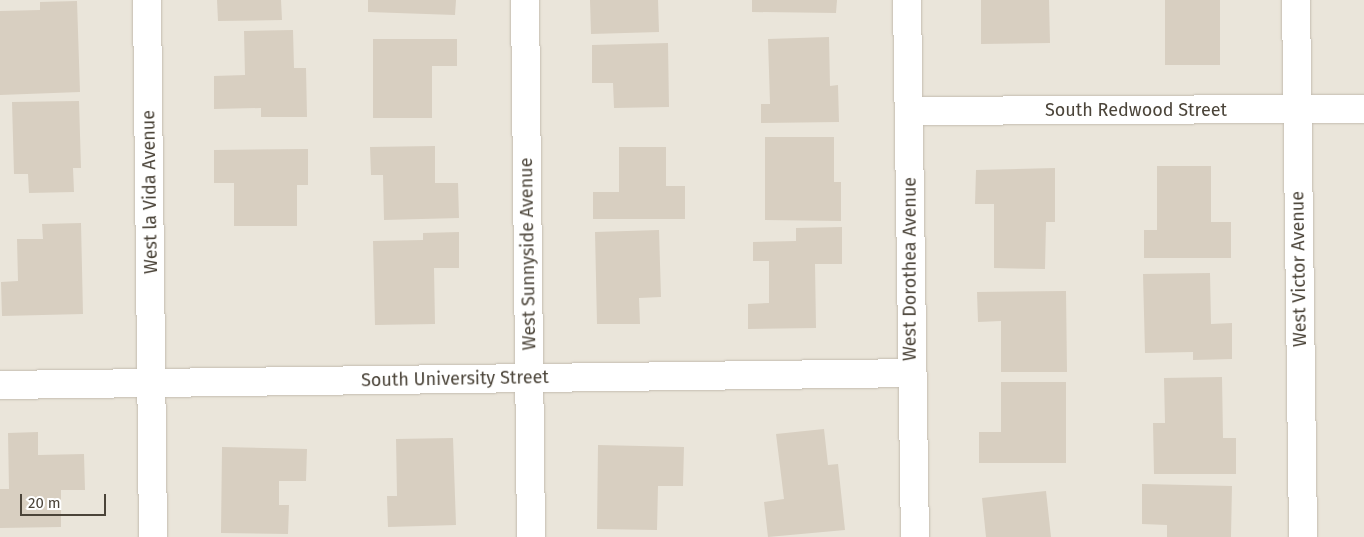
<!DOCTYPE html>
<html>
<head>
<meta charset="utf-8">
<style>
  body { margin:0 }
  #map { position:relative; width:1364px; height:537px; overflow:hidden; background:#f6f3ec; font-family:"Fira Sans",sans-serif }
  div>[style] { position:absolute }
  .residential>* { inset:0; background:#eae5da }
  .building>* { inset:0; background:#d8cfc1 }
  .roads { filter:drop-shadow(0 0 1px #c2bbae) drop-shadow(0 0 1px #c2bbae) }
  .minor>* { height:28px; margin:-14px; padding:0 14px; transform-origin:14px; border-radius:14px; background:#fff }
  span { translate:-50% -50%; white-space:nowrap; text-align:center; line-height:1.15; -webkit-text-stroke:5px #fff; paint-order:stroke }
  .street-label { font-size:18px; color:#4b4439 }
  .scale { position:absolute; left:20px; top:494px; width:86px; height:22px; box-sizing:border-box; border:2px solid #4b4439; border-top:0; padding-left:6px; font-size:15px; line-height:18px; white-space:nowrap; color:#4b4439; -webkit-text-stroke:4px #fff; paint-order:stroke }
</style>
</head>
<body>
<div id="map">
  <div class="residential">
    <div style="clip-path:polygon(0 0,1364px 0,1364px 537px,0 537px)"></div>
  </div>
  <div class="building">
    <div style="clip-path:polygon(217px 0,281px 0,282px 20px,218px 21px)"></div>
    <div style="clip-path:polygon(368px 0,456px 0,455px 15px,368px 12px)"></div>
    <div style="clip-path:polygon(590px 0,658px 0,659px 32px,591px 34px)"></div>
    <div style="clip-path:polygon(752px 0,837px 0,836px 13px,752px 12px)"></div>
    <div style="clip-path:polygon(981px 0,1049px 0,1050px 43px,981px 44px)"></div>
    <div style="clip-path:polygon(1165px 0,1220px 0,1220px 65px,1165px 65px)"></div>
    <div style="clip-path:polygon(77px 1px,80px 92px,0 95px,0 11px,40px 10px,40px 2px)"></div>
    <div style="clip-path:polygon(293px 30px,294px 68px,306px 68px,307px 117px,261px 117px,261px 108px,214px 109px,214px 76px,245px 75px,244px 31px)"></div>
    <div style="clip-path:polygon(829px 37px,830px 86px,838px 85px,839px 122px,761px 123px,761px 104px,770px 104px,768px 39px)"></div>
    <div style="clip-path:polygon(373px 39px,457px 39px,457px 66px,432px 66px,432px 118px,373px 118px)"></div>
    <div style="clip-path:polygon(668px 43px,669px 107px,614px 108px,613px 83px,592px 83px,592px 45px)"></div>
    <div style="clip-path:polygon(79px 101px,81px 168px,73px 168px,74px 192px,29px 193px,28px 174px,14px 174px,12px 102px)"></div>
    <div style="clip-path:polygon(765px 137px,834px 137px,834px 182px,841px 182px,841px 221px,765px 220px)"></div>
    <div style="clip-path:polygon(435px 146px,435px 183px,458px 183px,459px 218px,384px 220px,383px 175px,371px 175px,370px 147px)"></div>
    <div style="clip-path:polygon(619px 147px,666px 147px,666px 186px,685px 186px,685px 219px,593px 219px,593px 192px,619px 192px)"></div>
    <div style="clip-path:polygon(308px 149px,308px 185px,297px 185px,297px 226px,234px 226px,234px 183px,214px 183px,214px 150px)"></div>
    <div style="clip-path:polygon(1157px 166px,1211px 166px,1211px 222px,1231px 222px,1231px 258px,1144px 258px,1144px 230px,1157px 230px)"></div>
    <div style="clip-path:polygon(1055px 168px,1055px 222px,1046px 222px,1045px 269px,994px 268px,994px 204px,975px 204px,976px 170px)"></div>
    <div style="clip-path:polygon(81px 223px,83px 314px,2px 316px,1px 282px,18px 281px,17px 239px,43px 239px,42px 224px)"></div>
    <div style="clip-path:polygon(842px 227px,842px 264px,815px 264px,816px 328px,748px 329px,748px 304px,769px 303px,769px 261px,753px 261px,753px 242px,796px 241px,796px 228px)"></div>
    <div style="clip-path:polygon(659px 230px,661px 297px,639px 298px,640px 324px,597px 324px,595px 232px)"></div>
    <div style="clip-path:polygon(459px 232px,459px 268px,434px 268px,435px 324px,375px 325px,373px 241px,423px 240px,423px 233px)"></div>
    <div style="clip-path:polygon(1210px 273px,1211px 324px,1232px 323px,1232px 359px,1193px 360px,1193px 352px,1145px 353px,1143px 274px)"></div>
    <div style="clip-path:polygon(1066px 291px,1067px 372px,1001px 372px,1001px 321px,978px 322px,977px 292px)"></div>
    <div style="clip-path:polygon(1222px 377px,1223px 438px,1236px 438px,1236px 474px,1154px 474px,1153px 423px,1165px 423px,1164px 378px)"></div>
    <div style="clip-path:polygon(1001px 382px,1066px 382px,1066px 463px,979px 463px,979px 432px,1001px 432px)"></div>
    <div style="clip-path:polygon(824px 429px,828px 465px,838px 464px,845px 530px,768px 537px,764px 502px,784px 499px,776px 434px)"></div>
    <div style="clip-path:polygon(38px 432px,38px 455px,84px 454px,85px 490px,61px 490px,61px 527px,0 528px,0 489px,9px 489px,8px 433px)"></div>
    <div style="clip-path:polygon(453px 438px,456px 525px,388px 527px,387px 496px,397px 496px,396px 439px)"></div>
    <div style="clip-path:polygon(598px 445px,684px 447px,683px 486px,658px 486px,657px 530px,597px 529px)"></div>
    <div style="clip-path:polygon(222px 447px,307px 449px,306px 481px,279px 481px,279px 505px,289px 505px,288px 534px,221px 533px)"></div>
    <div style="clip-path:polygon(1142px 484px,1232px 486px,1231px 537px,1167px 537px,1167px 525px,1142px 524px)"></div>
    <div style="clip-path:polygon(1046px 491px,1051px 537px,986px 537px,982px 498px)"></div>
  </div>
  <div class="roads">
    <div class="minor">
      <div style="left:147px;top:0;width:537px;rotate:89.36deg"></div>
      <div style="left:525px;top:0;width:537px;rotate:89.36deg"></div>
      <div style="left:907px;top:0;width:537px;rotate:89.15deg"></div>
      <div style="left:1296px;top:0;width:537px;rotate:89.25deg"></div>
      <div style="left:909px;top:111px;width:455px;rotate:-0.3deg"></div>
      <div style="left:0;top:385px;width:911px;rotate:-0.75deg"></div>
    </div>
  </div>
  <div class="street-label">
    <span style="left:1136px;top:110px">South Redwood Street</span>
    <span style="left:150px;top:192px;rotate:-91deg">West la Vida Avenue</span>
    <span style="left:528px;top:254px;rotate:-91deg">West Sunnyside Avenue</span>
    <span style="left:910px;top:269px;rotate:-90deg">West Dorothea Avenue</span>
    <span style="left:1299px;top:269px;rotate:-91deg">West Victor Avenue</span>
    <span style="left:455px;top:379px;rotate:-1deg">South University Street</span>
  </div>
  <div class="scale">20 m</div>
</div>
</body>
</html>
